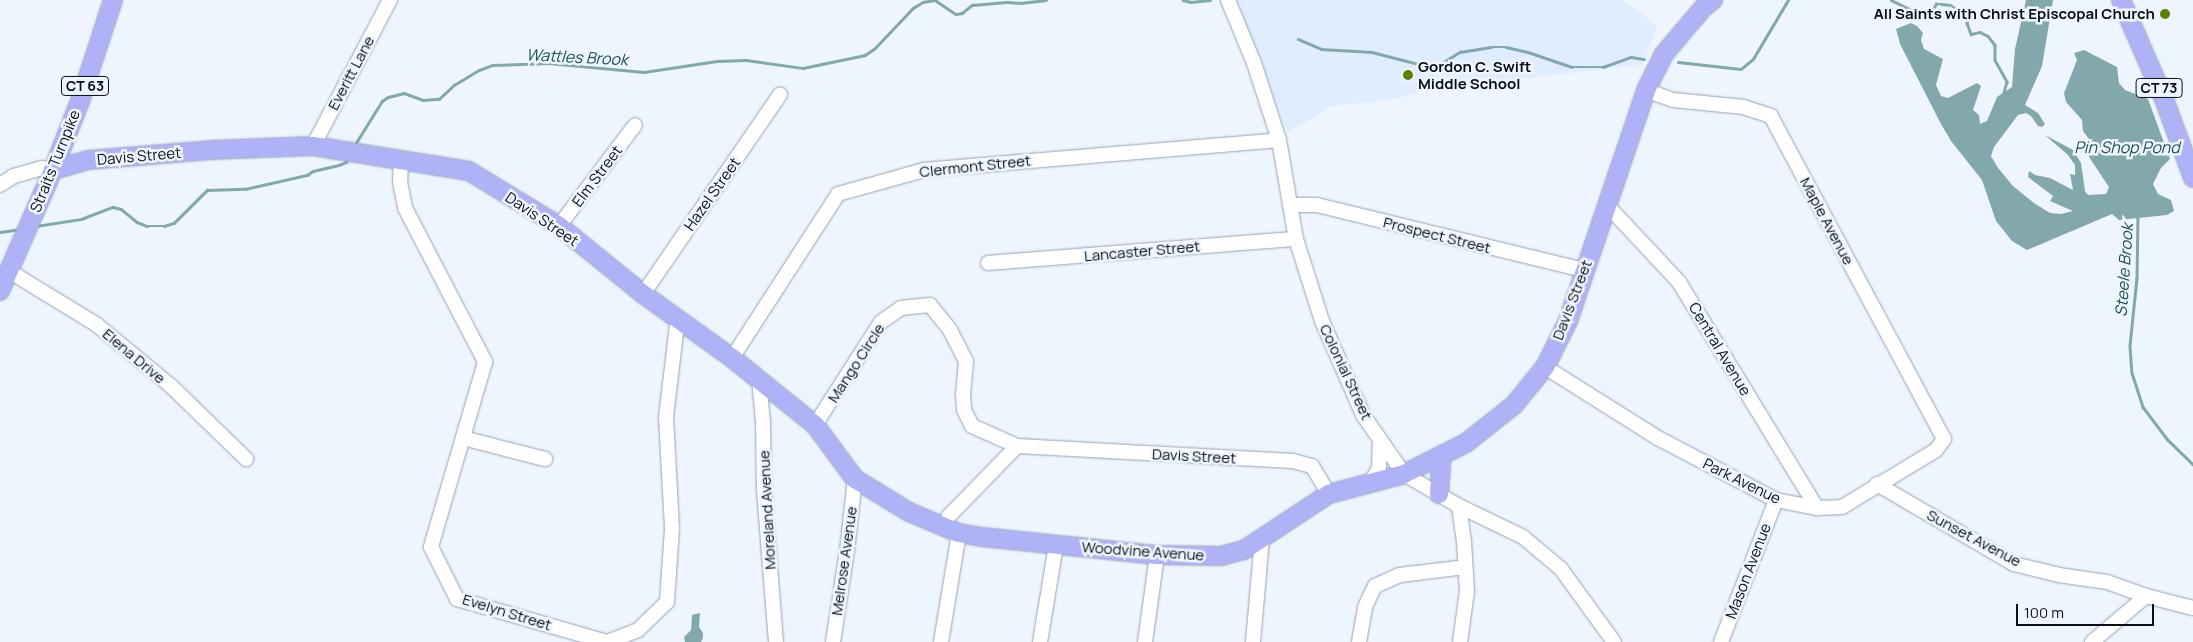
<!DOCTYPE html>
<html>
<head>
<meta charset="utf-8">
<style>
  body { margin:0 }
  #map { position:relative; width:2193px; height:642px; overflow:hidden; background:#eef5fe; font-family:Manrope,sans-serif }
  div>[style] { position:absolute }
  .built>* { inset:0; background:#e0edff }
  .water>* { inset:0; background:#83a8ac }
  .stream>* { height:2.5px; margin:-1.25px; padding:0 1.25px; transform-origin:1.25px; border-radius:1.25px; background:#83a8ac }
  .roads { filter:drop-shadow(0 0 1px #93a3b8) drop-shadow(0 0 1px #93a3b8) }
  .minor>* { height:14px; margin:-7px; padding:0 7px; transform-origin:7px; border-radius:7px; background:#fff }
  .major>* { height:18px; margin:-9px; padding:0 9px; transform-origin:9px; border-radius:9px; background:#b0b2f7 }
  .dots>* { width:14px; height:14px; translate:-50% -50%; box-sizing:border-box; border:2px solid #eef5fe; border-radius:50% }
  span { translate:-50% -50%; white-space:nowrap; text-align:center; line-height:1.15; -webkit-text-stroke:5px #eef5fe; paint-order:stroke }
  .shield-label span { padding:1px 4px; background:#eef5fe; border:1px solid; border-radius:4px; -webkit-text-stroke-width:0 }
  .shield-label { font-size:14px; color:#090f16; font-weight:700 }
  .poi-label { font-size:15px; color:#090f16; font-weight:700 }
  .right { translate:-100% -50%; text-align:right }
  .left { translate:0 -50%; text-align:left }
  .street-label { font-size:15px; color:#090f16 }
  .water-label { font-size:16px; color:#194f54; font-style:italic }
  .scale { position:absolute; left:2016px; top:604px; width:138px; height:22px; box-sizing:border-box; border:2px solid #090f16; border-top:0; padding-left:6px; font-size:15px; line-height:18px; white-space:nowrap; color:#090f16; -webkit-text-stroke:4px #eef5fe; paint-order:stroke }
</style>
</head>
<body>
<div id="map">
  <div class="built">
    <div style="clip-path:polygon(1237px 0,1624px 0,1657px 26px,1643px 64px,1456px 87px,1425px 89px,1397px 99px,1332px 106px,1287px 133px)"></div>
  </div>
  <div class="water">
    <div style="clip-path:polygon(2026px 0,2053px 0,2042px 66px,2025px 105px,2038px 113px,2045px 124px,2042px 127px,2038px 126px,2031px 116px,2026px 113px,2018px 115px,1994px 147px,1991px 156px,1998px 168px,2013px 186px,2034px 203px,2050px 213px,2061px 214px,2073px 211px,2050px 201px,2053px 196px,2028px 177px,2029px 171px,2035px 175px,2050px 178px,2073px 190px,2070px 174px,2075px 175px,2075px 165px,2068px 155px,2045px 135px,2073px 150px,2081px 163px,2085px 191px,2088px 195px,2106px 194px,2109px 187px,2089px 157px,2089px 139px,2083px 131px,2082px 120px,2066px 102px,2064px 93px,2077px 60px,2074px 53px,2084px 50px,2117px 67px,2119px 83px,2125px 90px,2148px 99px,2170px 159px,2161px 168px,2153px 184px,2158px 194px,2171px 200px,2174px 211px,2167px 215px,2119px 220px,2112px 214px,2027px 250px,2012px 241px,1996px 221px,1982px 180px,1951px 141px,1941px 124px,1900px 44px,1896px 29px,1911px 23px,1917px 26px,1923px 33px,1921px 40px,1924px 49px,1943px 59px,1936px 85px,1941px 96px,1948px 98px,1977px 83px,1981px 86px,1973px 110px,1979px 115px,1980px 124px,1987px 121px,1997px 97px,2012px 87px,2015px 49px)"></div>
    <div style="clip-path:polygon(700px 613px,699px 627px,703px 633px,703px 638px,701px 642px,685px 642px,684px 637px,691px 630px,692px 615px)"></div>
  </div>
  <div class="stream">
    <div style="left:935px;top:0;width:25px;rotate:34deg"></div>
    <div style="left:956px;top:14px;width:6px;rotate:-9deg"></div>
    <div style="left:962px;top:13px;width:13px;rotate:-39deg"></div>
    <div style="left:972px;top:5px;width:35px;rotate:-5deg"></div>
    <div style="left:1007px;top:2px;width:14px;rotate:4deg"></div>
    <div style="left:1021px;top:3px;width:25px;rotate:-7deg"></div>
    <div style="left:1183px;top:0;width:8px;rotate:14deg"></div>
    <div style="left:1191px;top:2px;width:19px;rotate:-6deg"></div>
    <div style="left:1891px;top:0;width:30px;rotate:26deg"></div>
    <div style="left:1918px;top:13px;width:12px"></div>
    <div style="left:1930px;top:13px;width:11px;rotate:-56deg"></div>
    <div style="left:1936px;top:4px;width:5px"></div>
    <div style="left:1941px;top:4px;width:9px;rotate:6deg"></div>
    <div style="left:1950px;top:5px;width:23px;rotate:29deg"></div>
    <div style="left:1970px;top:16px;width:8px;rotate:113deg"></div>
    <div style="left:1967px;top:23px;width:12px;rotate:70deg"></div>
    <div style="left:1971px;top:34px;width:9px;rotate:-13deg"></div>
    <div style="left:1980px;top:32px;width:9px;rotate:27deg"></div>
    <div style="left:1988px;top:36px;width:11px;rotate:52deg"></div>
    <div style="left:1995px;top:45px;width:15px;rotate:90deg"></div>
    <div style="left:1995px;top:60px;width:25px;rotate:61deg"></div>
    <div style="left:2007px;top:82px;width:15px;rotate:106deg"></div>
    <div style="left:1298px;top:39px;width:25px;rotate:23deg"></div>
    <div style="left:1321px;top:49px;width:51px;rotate:3.4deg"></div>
    <div style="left:1372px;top:52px;width:64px;rotate:14.5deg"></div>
    <div style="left:1434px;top:68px;width:31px;rotate:-32deg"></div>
    <div style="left:1460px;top:52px;width:31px;rotate:-9deg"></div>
    <div style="left:1491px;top:47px;width:15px"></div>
    <div style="left:1506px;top:47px;width:23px;rotate:13deg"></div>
    <div style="left:1528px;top:52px;width:46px;rotate:18.8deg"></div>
    <div style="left:1572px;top:67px;width:31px"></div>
    <div style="left:1603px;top:67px;width:30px;rotate:-20deg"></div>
    <div style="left:1631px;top:57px;width:13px;rotate:9deg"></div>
    <div style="left:1678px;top:62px;width:63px;rotate:6.3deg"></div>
    <div style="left:1741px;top:69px;width:16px;rotate:-40deg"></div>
    <div style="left:1753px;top:59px;width:69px;rotate:-59.3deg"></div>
    <div style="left:354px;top:146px;width:53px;rotate:-58.1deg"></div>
    <div style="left:382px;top:101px;width:7px;rotate:-34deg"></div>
    <div style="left:388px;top:97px;width:16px;rotate:-14deg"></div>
    <div style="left:404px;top:93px;width:20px;rotate:20deg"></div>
    <div style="left:423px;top:100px;width:16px;rotate:-4deg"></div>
    <div style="left:439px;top:99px;width:21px;rotate:-43deg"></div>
    <div style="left:454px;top:85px;width:29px;rotate:-31deg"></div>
    <div style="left:479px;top:70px;width:15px;rotate:-20deg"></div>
    <div style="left:493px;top:65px;width:55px;rotate:-2.1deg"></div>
    <div style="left:548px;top:63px;width:96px;rotate:5.4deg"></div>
    <div style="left:644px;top:72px;width:75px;rotate:-8.5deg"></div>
    <div style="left:718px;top:61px;width:28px;rotate:-2deg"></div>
    <div style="left:746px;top:60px;width:58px;rotate:8deg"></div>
    <div style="left:803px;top:68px;width:63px;rotate:-11.8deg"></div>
    <div style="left:865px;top:55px;width:11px;rotate:-34deg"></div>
    <div style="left:874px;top:49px;width:57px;rotate:-46.4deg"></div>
    <div style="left:913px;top:8px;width:12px;rotate:-31deg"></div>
    <div style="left:923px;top:2px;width:11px;rotate:-10deg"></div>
    <div style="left:2138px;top:215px;width:63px;rotate:90.9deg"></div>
    <div style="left:2137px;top:278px;width:68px;rotate:95.9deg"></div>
    <div style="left:2130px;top:346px;width:27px;rotate:86deg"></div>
    <div style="left:2132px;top:373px;width:36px;rotate:72deg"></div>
    <div style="left:2143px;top:407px;width:41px;rotate:52.9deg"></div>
    <div style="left:2168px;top:440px;width:35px;rotate:44deg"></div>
    <div style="left:36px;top:226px;width:46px;rotate:-8.8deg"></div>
    <div style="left:81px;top:219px;width:34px;rotate:-21deg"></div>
    <div style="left:113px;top:207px;width:8px;rotate:14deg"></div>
    <div style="left:121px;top:209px;width:21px;rotate:39deg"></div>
    <div style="left:137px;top:222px;width:11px;rotate:22deg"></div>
    <div style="left:147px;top:226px;width:17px"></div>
    <div style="left:164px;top:226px;width:10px;rotate:-17deg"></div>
    <div style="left:174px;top:223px;width:47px;rotate:-45deg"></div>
    <div style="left:207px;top:190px;width:38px;rotate:-2deg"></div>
    <div style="left:245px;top:189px;width:64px;rotate:-12.7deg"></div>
    <div style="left:307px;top:175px;width:7px;rotate:-34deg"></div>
    <div style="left:313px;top:171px;width:27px;rotate:-13deg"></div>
    <div style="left:339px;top:165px;width:8px;rotate:-23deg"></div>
    <div style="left:346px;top:162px;width:4px;rotate:-63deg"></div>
    <div style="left:0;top:232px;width:21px;rotate:-8deg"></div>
  </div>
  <div class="roads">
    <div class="minor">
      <div style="left:1228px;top:0;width:68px;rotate:67.6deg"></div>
      <div style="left:1254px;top:63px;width:81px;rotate:72deg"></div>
      <div style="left:1279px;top:140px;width:100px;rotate:80.3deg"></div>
      <div style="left:1296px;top:239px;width:86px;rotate:72.4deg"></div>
      <div style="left:1322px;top:321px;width:103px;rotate:66.4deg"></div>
      <div style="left:1363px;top:415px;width:72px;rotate:55.2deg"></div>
      <div style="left:1404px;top:474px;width:64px;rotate:30.2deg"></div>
      <div style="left:1459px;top:506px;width:71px;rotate:25.8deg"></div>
      <div style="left:1523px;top:537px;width:50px;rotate:40.1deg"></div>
      <div style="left:1561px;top:569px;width:90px;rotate:54deg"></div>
      <div style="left:313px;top:146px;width:165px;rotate:-62.2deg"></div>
      <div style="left:401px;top:159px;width:23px;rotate:92deg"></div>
      <div style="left:400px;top:182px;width:26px;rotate:79deg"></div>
      <div style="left:405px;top:208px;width:174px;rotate:62.5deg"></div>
      <div style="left:485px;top:362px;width:193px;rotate:106.3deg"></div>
      <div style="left:431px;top:547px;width:58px;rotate:63.4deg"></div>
      <div style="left:457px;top:599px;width:156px;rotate:16deg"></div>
      <div style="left:607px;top:642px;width:33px;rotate:-21deg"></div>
      <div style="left:638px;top:630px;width:40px;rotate:-44deg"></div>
      <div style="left:667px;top:602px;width:74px;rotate:-86.1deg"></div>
      <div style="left:672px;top:528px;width:111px;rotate:-93.1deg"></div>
      <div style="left:666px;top:417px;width:101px;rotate:-83.2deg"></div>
      <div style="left:0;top:185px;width:17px;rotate:-33deg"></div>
      <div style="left:14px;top:176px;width:29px;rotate:-16deg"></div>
      <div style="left:42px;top:168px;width:11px;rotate:10deg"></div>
      <div style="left:1606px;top:204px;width:107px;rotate:46.9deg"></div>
      <div style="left:1679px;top:282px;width:265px;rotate:58.6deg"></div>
      <div style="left:1290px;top:205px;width:27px"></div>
      <div style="left:1317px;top:205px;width:275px;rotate:13.7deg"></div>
      <div style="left:559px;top:226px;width:126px;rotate:-53deg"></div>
      <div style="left:988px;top:263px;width:309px;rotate:-4.5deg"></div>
      <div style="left:9px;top:271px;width:103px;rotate:31.5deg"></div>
      <div style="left:97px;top:325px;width:96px;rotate:39.5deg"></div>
      <div style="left:171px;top:386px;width:105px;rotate:44.2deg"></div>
      <div style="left:643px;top:294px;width:242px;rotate:-55.5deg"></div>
      <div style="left:732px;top:358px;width:195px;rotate:-57.1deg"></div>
      <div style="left:838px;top:194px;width:89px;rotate:-15.6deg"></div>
      <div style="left:924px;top:170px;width:356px;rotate:-4.8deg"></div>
      <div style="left:1545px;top:367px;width:131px;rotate:32.2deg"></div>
      <div style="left:1656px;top:437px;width:136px;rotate:27.7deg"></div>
      <div style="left:1776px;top:500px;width:42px;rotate:11deg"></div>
      <div style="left:1817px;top:508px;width:25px;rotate:-2deg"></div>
      <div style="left:1842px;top:507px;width:110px;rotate:-31.2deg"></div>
      <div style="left:1936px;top:450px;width:14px;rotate:-54deg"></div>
      <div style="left:1944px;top:439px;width:366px;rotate:-118.2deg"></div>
      <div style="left:1771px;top:116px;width:28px;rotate:-162deg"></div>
      <div style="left:1744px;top:107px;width:71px;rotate:-174.4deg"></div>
      <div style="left:1673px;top:100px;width:29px;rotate:-160deg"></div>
      <div style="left:759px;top:379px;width:43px;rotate:84.7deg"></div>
      <div style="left:763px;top:422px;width:68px;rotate:89.2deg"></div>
      <div style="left:764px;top:490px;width:152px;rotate:85.5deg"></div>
      <div style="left:815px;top:425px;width:122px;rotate:-57.3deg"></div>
      <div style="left:881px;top:322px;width:24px;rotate:-35deg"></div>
      <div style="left:901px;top:308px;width:29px;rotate:-6deg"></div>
      <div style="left:930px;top:305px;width:32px;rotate:51deg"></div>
      <div style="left:950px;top:330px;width:35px;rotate:63deg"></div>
      <div style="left:966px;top:361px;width:33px;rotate:95deg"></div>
      <div style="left:963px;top:394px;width:16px;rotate:86deg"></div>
      <div style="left:964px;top:410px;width:18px;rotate:63deg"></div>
      <div style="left:972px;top:426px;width:49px;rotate:24deg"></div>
      <div style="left:1017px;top:446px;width:276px;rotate:3.1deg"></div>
      <div style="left:1293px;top:461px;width:20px;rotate:15deg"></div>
      <div style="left:1312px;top:466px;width:33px;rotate:59deg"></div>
      <div style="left:463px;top:438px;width:85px;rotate:14.4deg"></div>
      <div style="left:1370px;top:483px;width:17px;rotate:-59deg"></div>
      <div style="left:1379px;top:468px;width:28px;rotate:-88deg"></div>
      <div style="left:1877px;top:484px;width:159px;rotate:30.3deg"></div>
      <div style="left:2014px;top:564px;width:46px;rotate:13.7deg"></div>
      <div style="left:2059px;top:575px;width:49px;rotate:8.3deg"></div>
      <div style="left:2107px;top:582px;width:41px;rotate:19.7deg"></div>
      <div style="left:2146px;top:596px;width:49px;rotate:14.3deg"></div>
      <div style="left:1459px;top:506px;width:35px;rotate:82deg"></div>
      <div style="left:1464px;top:541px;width:50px;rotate:86.6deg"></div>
      <div style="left:1467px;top:591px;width:51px;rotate:97.8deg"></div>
      <div style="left:948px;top:517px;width:99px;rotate:-45.8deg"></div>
      <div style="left:833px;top:642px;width:92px;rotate:-81.3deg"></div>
      <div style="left:847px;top:551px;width:72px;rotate:-83.7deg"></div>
      <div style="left:941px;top:642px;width:110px;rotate:-80.6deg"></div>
      <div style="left:1040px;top:642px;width:98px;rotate:-80.6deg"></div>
      <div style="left:1145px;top:642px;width:88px;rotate:-82.1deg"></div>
      <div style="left:1253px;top:642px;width:102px;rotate:-85deg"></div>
      <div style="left:1359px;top:642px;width:36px;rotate:-80deg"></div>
      <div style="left:1365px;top:607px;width:23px;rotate:-65deg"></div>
      <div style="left:1375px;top:586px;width:27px;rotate:-24deg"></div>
      <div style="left:1400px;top:575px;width:65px;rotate:-7deg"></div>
      <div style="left:1721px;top:642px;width:152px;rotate:-68.8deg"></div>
      <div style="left:2092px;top:642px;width:71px;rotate:-40.4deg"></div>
    </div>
    <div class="major">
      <div style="left:2121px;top:0;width:108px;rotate:66.5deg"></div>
      <div style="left:2164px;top:99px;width:84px;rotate:69.8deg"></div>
      <div style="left:53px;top:170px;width:36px;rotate:-16deg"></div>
      <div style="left:88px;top:160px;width:123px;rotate:-4.6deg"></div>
      <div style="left:211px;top:150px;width:102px;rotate:-2.2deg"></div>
      <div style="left:313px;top:146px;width:158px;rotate:9.1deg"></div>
      <div style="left:469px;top:171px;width:105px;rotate:31.4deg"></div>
      <div style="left:559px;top:226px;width:108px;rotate:39deg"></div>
      <div style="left:643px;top:294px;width:110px;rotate:35.7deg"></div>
      <div style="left:732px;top:358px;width:107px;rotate:38.9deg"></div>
      <div style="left:815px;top:425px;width:67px;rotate:53.5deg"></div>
      <div style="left:855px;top:479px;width:63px;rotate:31.4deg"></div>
      <div style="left:909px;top:512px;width:54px;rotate:22.8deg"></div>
      <div style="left:959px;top:533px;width:23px;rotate:10deg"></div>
      <div style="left:982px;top:537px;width:176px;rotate:5.9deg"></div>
      <div style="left:1157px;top:555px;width:64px;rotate:0.9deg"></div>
      <div style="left:1221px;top:556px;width:24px;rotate:-15deg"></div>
      <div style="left:1244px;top:550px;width:102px;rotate:-33.4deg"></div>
      <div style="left:1329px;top:494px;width:78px;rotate:-14.9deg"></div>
      <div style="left:1404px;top:474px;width:69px;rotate:-26.6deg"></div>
      <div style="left:1466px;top:443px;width:61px;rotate:-38.4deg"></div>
      <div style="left:1514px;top:405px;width:49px;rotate:-50.8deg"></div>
      <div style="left:1545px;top:367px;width:51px;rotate:-63.4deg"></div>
      <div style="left:1568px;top:321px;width:244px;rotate:-71.3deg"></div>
      <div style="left:1646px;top:90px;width:40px;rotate:-63.4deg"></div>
      <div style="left:1664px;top:54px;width:60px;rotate:-49.7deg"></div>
      <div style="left:1703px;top:8px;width:13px;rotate:-39deg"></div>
      <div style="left:0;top:291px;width:132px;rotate:-66.3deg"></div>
      <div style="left:53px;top:170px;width:74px;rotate:-68.6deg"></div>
      <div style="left:80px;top:101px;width:106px;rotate:-71.9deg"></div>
      <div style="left:1439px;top:494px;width:39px;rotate:-86deg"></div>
    </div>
  </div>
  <div class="dots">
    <div style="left:2165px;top:14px;background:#598104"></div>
    <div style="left:1408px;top:75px;background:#598104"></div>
  </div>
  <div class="shield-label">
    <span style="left:85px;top:86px">CT 63</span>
    <span style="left:2159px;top:88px">CT 73</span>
  </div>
  <div class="poi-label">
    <span class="right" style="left:2155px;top:14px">All Saints with Christ Episcopal Church</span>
    <span class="left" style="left:1418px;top:75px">Gordon C. Swift<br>Middle School</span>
  </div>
  <div class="street-label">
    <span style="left:351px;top:73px;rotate:-62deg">Everitt Lane</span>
    <span style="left:139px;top:156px;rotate:-5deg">Davis Street</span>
    <span style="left:55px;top:161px;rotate:-68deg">Straits Turnpike</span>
    <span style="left:975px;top:166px;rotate:-6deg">Clermont Street</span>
    <span style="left:597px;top:176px;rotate:-53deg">Elm Street</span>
    <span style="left:712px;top:194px;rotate:-55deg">Hazel Street</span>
    <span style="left:542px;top:219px;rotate:34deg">Davis Street</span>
    <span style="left:1827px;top:221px;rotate:62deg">Maple Avenue</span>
    <span style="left:1437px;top:235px;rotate:14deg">Prospect Street</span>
    <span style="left:1142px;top:251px;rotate:-5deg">Lancaster Street</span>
    <span style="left:1572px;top:300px;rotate:-69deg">Davis Street</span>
    <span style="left:1720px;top:349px;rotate:59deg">Central Avenue</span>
    <span style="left:134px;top:356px;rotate:40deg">Elena Drive</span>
    <span style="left:856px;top:363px;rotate:-57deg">Mango Circle</span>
    <span style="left:1346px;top:372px;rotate:65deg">Colonial Street</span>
    <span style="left:1194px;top:456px;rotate:3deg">Davis Street</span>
    <span style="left:1742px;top:481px;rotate:26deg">Park Avenue</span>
    <span style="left:767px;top:510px;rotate:-93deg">Moreland Avenue</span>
    <span style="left:1974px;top:538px;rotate:28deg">Sunset Avenue</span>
    <span style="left:1143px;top:551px;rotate:4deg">Woodvine Avenue</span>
    <span style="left:844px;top:561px;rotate:-82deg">Melrose Avenue</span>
    <span style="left:1748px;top:571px;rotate:-69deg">Mason Avenue</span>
    <span style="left:507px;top:612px;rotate:17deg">Evelyn Street</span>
  </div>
  <div class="water-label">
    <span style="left:577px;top:57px;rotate:3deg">Wattles Brook</span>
    <span style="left:2127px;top:147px">Pin Shop Pond</span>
    <span style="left:2124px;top:270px;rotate:-86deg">Steele Brook</span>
  </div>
  <div class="scale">100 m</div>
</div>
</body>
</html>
